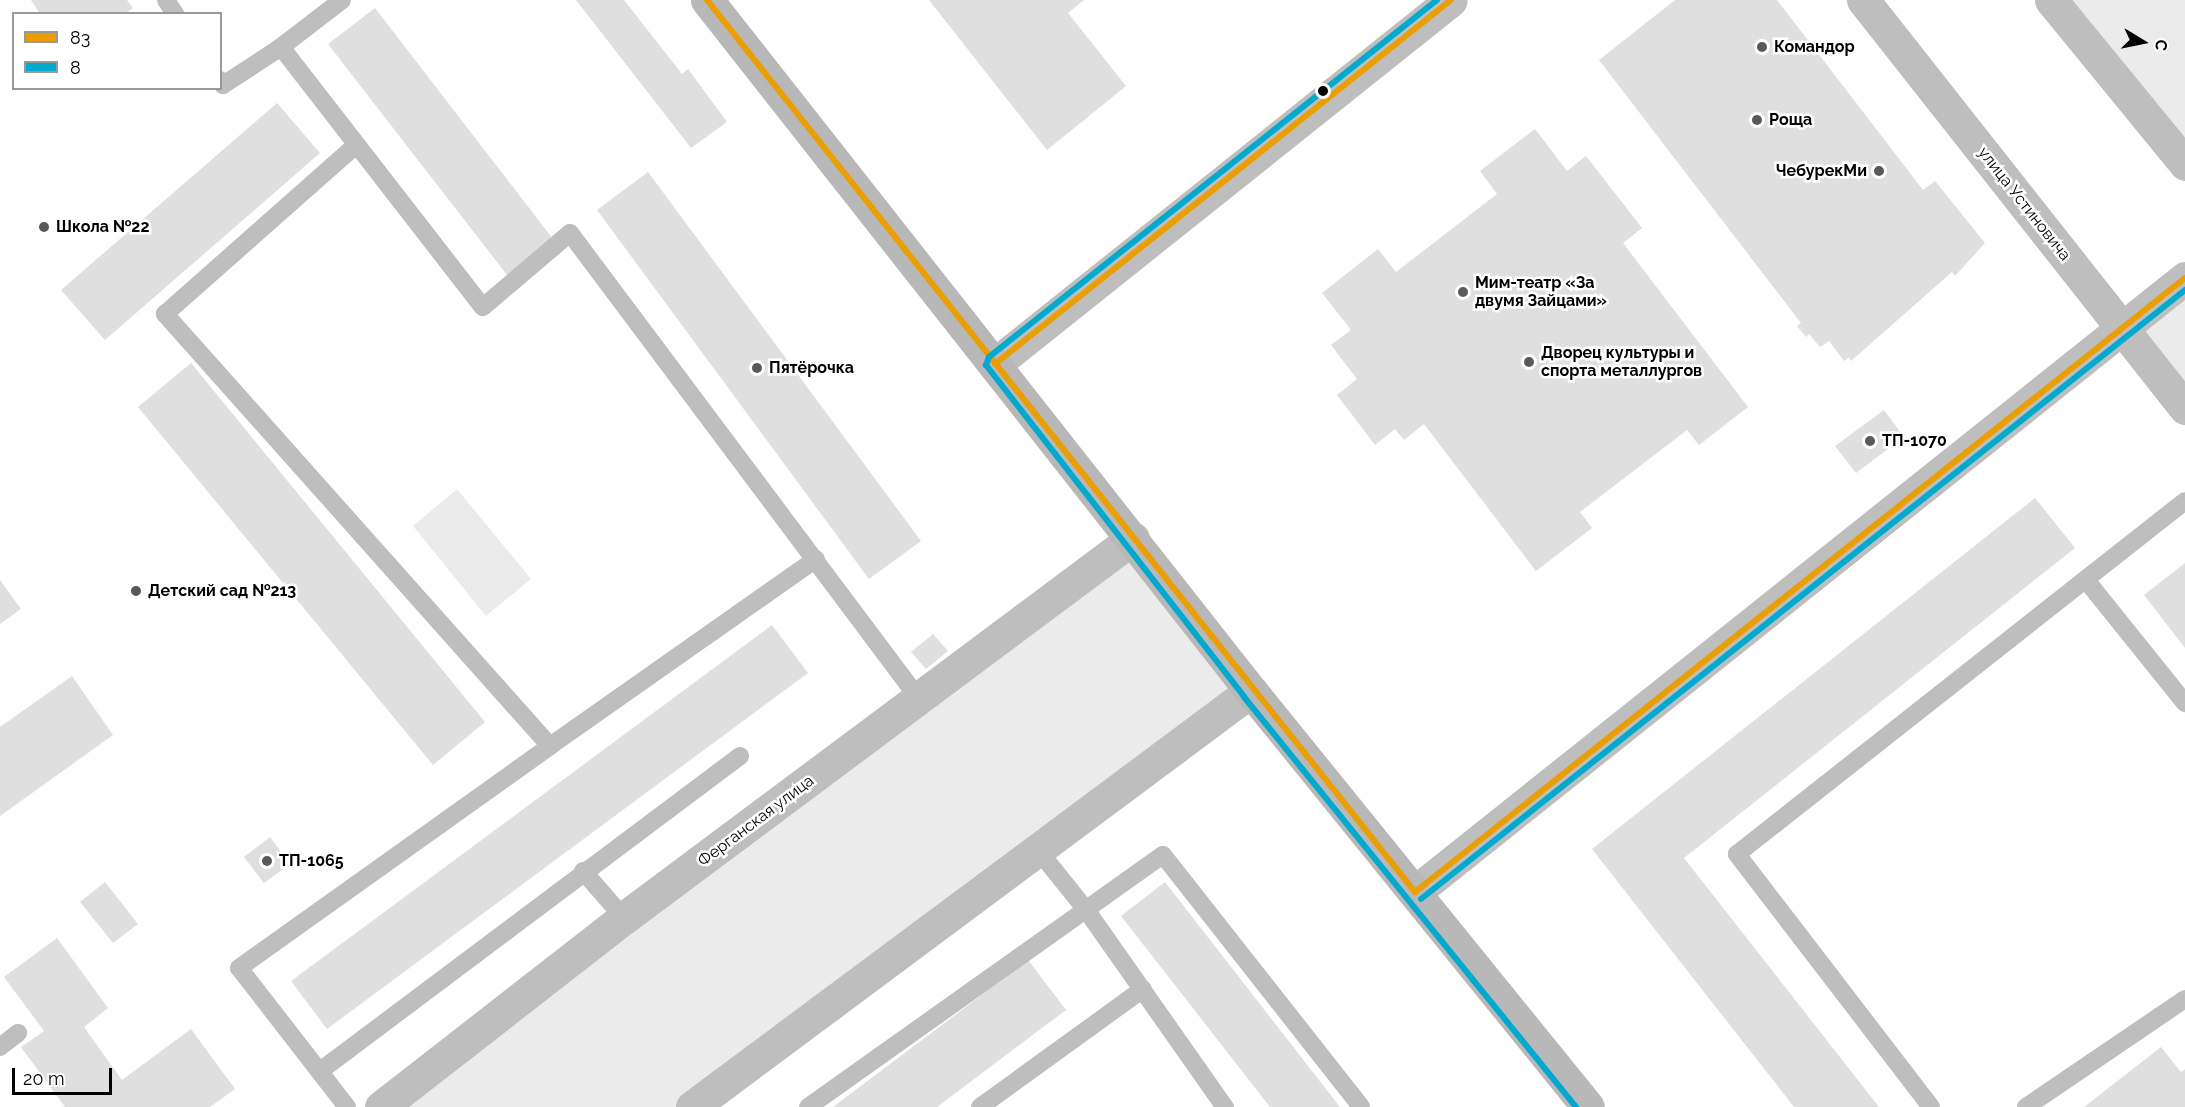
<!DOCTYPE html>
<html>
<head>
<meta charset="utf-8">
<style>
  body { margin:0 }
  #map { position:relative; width:2185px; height:1107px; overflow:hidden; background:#fff; font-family:Raleway,sans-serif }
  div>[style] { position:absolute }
  .green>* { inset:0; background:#ebebeb }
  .building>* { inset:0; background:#dfdfdf }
  .service>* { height:18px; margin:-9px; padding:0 9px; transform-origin:9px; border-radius:9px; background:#bebebe }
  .minor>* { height:33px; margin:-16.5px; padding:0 16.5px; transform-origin:16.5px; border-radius:16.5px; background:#bebebe }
  .secondary>* { height:33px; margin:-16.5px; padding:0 16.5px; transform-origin:16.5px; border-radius:16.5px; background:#b8b8b8 }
  .bus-1>* { height:6px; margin:-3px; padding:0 3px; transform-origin:3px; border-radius:3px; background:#eb9e00 }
  .bus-2>* { height:6px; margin:-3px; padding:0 3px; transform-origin:3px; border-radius:3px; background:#00a9ce }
  .dots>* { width:16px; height:16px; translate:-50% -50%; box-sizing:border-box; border:3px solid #fff; border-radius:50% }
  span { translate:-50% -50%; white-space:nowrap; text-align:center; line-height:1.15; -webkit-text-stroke:5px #fff; paint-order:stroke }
  .poi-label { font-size:16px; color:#000; font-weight:700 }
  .left { translate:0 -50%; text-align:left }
  .right { translate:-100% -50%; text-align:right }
  .street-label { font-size:16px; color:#000 }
  .legend { position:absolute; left:12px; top:12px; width:210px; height:78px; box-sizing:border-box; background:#fff; border:2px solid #999; margin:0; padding:8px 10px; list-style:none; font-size:18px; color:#000 }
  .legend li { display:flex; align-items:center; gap:12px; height:30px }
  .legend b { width:30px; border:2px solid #999 }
  .north { position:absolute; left:2113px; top:12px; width:60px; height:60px; -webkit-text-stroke:4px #fff; paint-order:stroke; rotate:100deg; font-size:16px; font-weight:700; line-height:24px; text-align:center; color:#000 }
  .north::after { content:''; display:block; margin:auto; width:21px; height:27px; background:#000; clip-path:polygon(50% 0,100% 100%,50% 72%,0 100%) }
  .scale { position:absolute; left:12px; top:1068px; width:100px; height:27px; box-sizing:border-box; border:3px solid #000; border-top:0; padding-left:8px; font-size:18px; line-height:21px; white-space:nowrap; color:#000; -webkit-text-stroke:4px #fff; paint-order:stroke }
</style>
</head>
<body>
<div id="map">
  <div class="green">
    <div style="clip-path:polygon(2051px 0,2185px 0,2185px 164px)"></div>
    <div style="clip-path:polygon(2185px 278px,2185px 408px,2122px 326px)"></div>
    <div style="clip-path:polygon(457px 489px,531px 579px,486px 616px,413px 526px)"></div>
    <div style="clip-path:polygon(1133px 538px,1251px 691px,692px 1107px,381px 1107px)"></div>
  </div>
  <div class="building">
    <div style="clip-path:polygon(31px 0,127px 0,133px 8px,125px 14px,40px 14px)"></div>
    <div style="clip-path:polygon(576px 0,624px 0,682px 74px,688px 69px,727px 122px,691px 148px)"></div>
    <div style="clip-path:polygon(929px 0,1084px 0,1068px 13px,1126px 86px,1047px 150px)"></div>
    <div style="clip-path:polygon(1675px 0,1777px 0,1923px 190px,1935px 181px,1985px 243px,1955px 276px,1952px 272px,1851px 361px,1849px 357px,1844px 361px,1829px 341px,1820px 347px,1809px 334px,1806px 337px,1797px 326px,1801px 323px,1599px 60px)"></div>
    <div style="clip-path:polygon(375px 8px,553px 239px,507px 275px,328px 44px)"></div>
    <div style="clip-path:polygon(277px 103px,320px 153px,105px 340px,61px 290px)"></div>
    <div style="clip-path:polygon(1535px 129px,1567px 171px,1586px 156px,1642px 228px,1623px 243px,1748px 407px,1699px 445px,1687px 430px,1580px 512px,1592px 528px,1536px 571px,1424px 424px,1404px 440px,1395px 429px,1375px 445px,1337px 395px,1357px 379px,1331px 345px,1351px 330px,1322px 293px,1378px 249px,1396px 272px,1497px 194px,1480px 171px)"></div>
    <div style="clip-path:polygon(648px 172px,921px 541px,869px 579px,597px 210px)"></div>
    <div style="clip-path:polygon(191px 363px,485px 722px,433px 765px,138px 407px)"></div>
    <div style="clip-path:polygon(1884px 410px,1904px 437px,1856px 473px,1835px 446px)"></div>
    <div style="clip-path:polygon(2035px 498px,2075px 548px,1684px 858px,1879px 1107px,1794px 1107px,1592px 849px)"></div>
    <div style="clip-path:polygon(2185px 563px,2185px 648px,2144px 595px)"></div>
    <div style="clip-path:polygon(0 580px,21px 609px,0 624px)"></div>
    <div style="clip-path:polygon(772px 625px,808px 673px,327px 1029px,291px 981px)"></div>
    <div style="clip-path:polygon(933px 634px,948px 651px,926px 669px,911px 652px)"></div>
    <div style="clip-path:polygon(72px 676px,113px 735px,0 816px,0 727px)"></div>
    <div style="clip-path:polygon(270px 837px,290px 864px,264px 883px,244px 857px)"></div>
    <div style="clip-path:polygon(105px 882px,138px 924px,113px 943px,80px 902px)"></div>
    <div style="clip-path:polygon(1165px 882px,1340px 1107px,1270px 1107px,1121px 916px)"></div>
    <div style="clip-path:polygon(57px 938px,108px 1008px,84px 1027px,122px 1080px,191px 1029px,235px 1089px,210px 1107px,65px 1107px,21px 1047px,44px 1031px,4px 977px)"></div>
    <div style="clip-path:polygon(1028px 960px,1066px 1010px,937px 1107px,833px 1107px)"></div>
    <div style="clip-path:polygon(2161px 1047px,2181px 1072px,2185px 1069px,2185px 1107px,2084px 1107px)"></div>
  </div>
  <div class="service">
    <div style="left:166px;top:0;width:17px;rotate:57deg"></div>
    <div style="left:281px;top:47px;width:329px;rotate:52.2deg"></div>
    <div style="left:483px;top:307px;width:114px;rotate:-40.4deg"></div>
    <div style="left:570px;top:233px;width:582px;rotate:53.17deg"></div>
    <div style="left:220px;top:80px;width:6px;rotate:59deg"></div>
    <div style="left:223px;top:85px;width:69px;rotate:-33.2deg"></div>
    <div style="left:281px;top:47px;width:77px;rotate:-37.6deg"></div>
    <div style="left:2086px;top:580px;width:158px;rotate:51.2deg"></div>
    <div style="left:550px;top:746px;width:325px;rotate:-35.1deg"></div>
    <div style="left:1038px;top:850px;width:78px;rotate:51.2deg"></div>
    <div style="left:1087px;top:911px;width:240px;rotate:54.9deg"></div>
    <div style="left:583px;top:871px;width:62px;rotate:48.9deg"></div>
    <div style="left:0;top:1047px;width:23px;rotate:-38deg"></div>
    <div style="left:320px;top:1071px;width:525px;rotate:-36.87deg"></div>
    <div style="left:347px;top:1107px;width:176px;rotate:-127.8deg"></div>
    <div style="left:239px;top:968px;width:382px;rotate:-35.5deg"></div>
    <div style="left:550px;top:746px;width:579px;rotate:-131.71deg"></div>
    <div style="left:165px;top:314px;width:254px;rotate:-41.5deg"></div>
    <div style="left:808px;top:1107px;width:435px;rotate:-35.4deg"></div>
    <div style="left:1163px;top:855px;width:320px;rotate:51.8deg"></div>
    <div style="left:980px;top:1107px;width:201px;rotate:-35.9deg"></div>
    <div style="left:1931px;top:1107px;width:319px;rotate:-127.5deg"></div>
    <div style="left:1737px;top:854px;width:570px;rotate:-38.24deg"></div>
    <div style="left:2026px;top:1107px;width:192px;rotate:-34.2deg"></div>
  </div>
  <div class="minor">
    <div style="left:1863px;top:0;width:520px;rotate:51.72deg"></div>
    <div style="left:2051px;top:0;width:212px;rotate:50.7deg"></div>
    <div style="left:995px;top:364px;width:583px;rotate:-38.6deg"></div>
    <div style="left:1415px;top:892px;width:985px;rotate:-38.57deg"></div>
    <div style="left:381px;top:1107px;width:308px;rotate:-37.9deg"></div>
    <div style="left:624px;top:918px;width:635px;rotate:-36.74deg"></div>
    <div style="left:692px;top:1107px;width:697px;rotate:-36.66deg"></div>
  </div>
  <div class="secondary">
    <div style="left:707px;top:0;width:879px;rotate:51.79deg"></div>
    <div style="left:1251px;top:691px;width:535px;rotate:50.99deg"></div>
  </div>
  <div class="bus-1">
    <div style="left:707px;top:0;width:1139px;rotate:51.56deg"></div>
    <div style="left:1415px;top:892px;width:985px;rotate:-38.57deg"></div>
    <div style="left:995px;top:364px;width:583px;rotate:-38.6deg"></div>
  </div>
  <div class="bus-2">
    <div style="left:1437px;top:0;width:573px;rotate:141.45deg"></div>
    <div style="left:989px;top:357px;width:9px;rotate:111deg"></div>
    <div style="left:986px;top:365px;width:420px;rotate:52.1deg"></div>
    <div style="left:1244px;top:697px;width:528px;rotate:51deg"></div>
    <div style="left:1421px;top:899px;width:977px;rotate:-38.56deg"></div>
  </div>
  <div class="dots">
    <div style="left:1762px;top:47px;background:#595959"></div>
    <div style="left:1323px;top:91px;background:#000"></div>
    <div style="left:1757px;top:120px;background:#595959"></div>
    <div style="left:1879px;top:171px;background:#595959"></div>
    <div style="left:44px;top:227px;background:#595959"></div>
    <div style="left:1463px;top:292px;background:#595959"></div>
    <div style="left:1529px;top:362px;background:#595959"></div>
    <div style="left:757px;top:368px;background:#595959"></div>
    <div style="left:1870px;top:441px;background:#595959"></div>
    <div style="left:136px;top:591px;background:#595959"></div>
    <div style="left:267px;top:861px;background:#595959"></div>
  </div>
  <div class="poi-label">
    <span class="left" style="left:1774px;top:47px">Командор</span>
    <span class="left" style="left:1769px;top:120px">Роща</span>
    <span class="right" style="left:1867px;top:171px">ЧебурекМи</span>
    <span class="left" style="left:56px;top:227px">Школа №22</span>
    <span class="left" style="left:1475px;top:292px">Мим-театр «За<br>двумя Зайцами»</span>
    <span class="left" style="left:1541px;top:362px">Дворец культуры и<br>спорта металлургов</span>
    <span class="left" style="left:769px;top:368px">Пятёрочка</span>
    <span class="left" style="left:1882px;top:441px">ТП-1070</span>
    <span class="left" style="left:148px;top:591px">Детский сад №213</span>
    <span class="left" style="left:279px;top:861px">ТП-1065</span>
  </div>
  <div class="street-label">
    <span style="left:2024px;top:204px;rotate:52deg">улица Устиновича</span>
    <span style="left:756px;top:821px;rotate:-37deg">Ферганская улица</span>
  </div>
  <ul class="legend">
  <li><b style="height:8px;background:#eb9e00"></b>83</li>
  <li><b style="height:8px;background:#00a9ce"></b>8</li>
  </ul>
  <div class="north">С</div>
  <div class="scale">20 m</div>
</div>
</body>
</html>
